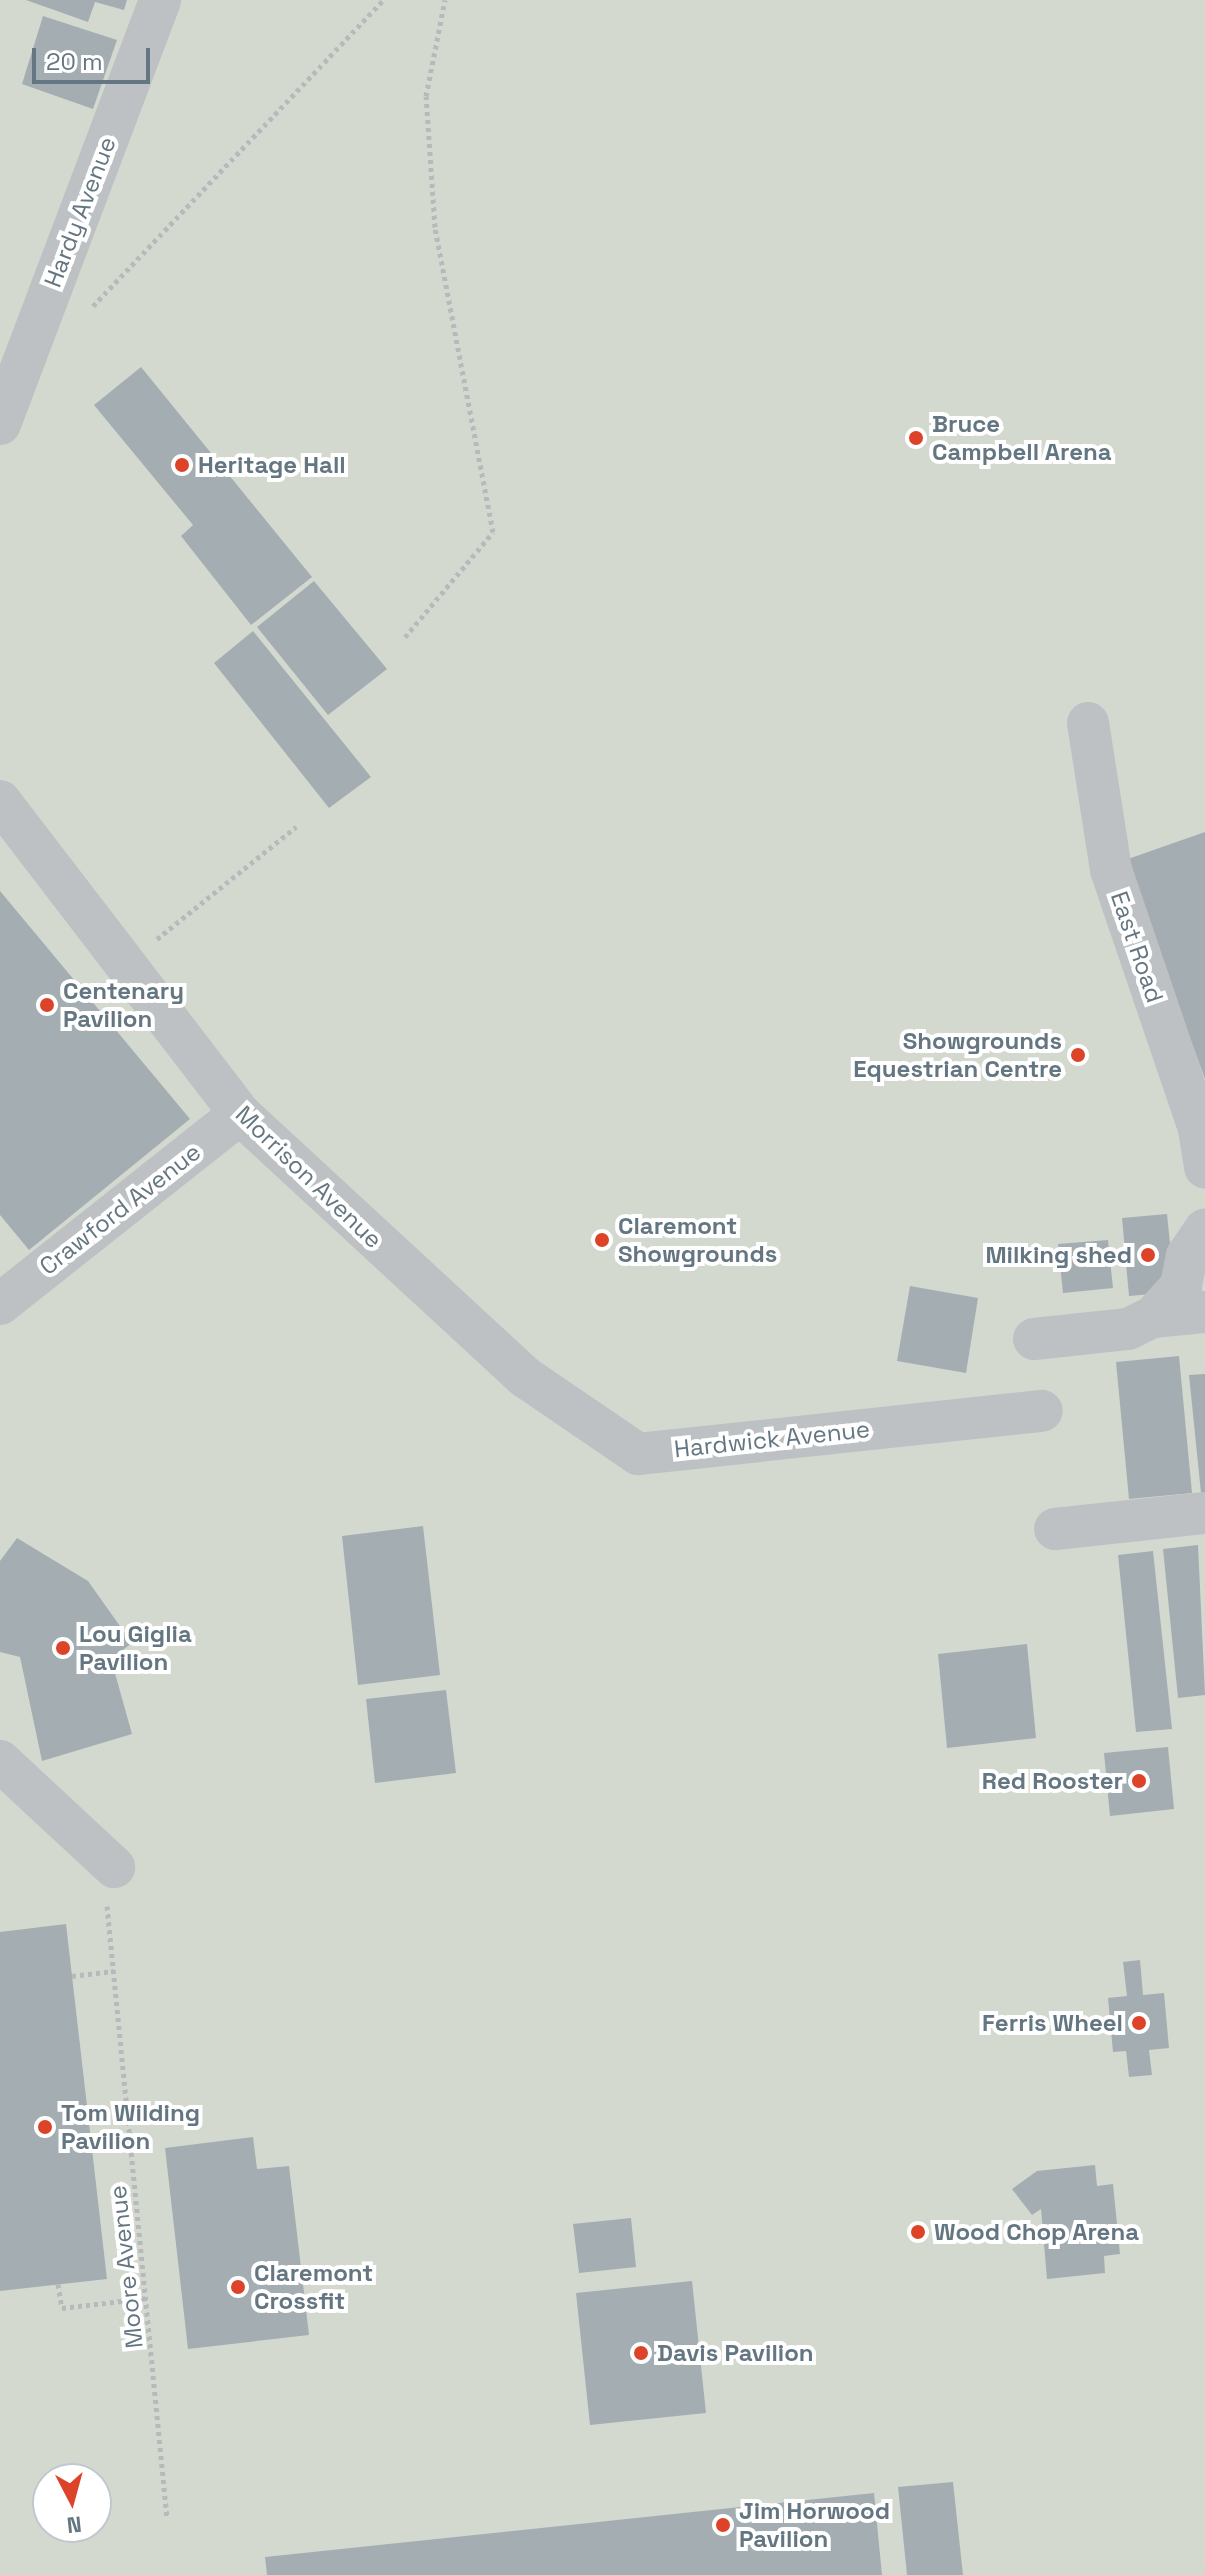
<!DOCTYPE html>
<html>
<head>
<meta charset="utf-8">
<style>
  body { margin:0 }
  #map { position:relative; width:1205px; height:2575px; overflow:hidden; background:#f4f4f0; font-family:"Space Grotesk",sans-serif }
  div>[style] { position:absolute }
  .green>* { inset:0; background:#d4d9d0 }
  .building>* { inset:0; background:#a4adb2 }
  .path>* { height:5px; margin-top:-2.5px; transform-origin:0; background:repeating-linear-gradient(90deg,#b7babc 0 4px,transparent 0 8px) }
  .minor>* { height:42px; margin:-21px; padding:0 21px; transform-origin:21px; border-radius:21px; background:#bdc1c4 }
  .dots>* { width:22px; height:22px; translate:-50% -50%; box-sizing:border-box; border:4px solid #fff; border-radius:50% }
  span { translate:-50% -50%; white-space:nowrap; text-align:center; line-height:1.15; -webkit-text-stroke:8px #fff; paint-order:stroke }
  .street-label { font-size:24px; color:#647681 }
  .poi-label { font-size:24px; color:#647681; font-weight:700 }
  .left { translate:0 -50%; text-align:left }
  .right { translate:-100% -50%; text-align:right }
  .north { position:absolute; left:32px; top:2463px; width:80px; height:80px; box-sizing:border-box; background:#fff; border:2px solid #c1c8cd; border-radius:50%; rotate:174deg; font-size:22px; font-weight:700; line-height:32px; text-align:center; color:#647681 }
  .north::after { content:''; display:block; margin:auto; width:28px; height:36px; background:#dd4328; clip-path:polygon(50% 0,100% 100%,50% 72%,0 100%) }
  .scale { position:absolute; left:32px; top:48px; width:118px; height:36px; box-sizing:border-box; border:4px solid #647681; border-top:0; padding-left:10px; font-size:24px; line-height:28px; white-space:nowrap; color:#647681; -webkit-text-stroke:6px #fff; paint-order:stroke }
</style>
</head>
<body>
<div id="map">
  <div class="green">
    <div style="clip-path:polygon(evenodd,0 0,1205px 0,1205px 2575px,0 2575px,0 0,48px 2479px,96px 2479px,96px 2527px,48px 2527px,48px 2479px)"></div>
  </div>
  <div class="building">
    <div style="clip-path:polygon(26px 0,127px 0,124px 10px,95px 2px,88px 22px)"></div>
    <div style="clip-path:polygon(43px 16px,117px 40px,93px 109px,22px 84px)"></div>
    <div style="clip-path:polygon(141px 367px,312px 577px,251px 625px,181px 536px,193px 525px,94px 405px)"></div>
    <div style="clip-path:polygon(314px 581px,387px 669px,328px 715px,257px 627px)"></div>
    <div style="clip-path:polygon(253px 631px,371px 777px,329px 808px,214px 663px)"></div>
    <div style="clip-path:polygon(1205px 832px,1205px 1079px,1125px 860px)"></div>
    <div style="clip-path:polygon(0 891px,190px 1119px,29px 1250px,0 1215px)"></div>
    <div style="clip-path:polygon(1167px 1214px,1175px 1292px,1129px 1296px,1122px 1218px)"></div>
    <div style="clip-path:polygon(1108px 1240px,1113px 1288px,1063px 1293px,1058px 1244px)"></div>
    <div style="clip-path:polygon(910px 1286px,978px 1298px,966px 1373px,897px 1361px)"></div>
    <div style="clip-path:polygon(1179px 1356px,1192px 1493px,1129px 1499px,1116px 1362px)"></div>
    <div style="clip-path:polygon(1205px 1374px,1205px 1493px,1201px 1493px,1189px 1375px)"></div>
    <div style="clip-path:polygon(423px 1526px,440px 1675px,358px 1685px,342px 1536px)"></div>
    <div style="clip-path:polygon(17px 1538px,88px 1581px,132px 1643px,111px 1659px,132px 1734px,42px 1761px,20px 1657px,0 1652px,0 1561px)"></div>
    <div style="clip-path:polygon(1198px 1545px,1205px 1695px,1178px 1698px,1163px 1549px)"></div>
    <div style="clip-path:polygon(1153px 1551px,1172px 1729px,1136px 1732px,1118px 1555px)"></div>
    <div style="clip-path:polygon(1027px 1644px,1036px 1738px,947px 1748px,938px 1654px)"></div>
    <div style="clip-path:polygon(446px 1690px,456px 1773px,375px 1783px,366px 1699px)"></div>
    <div style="clip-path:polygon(1168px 1747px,1174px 1809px,1110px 1816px,1104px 1753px)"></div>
    <div style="clip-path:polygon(66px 1924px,107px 2279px,0 2291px,0 1932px)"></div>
    <div style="clip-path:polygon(1140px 1960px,1143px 1995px,1164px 1993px,1169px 2048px,1149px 2050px,1152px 2075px,1129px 2077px,1126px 2051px,1113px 2052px,1108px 1998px,1127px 1996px,1123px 1962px)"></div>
    <div style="clip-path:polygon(253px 2137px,257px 2169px,289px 2166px,309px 2335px,188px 2349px,165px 2148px)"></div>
    <div style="clip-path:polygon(1095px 2165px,1097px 2186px,1113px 2184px,1120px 2254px,1104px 2256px,1105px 2273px,1047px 2279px,1041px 2209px,1032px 2215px,1012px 2189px,1037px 2171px)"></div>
    <div style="clip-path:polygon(631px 2218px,636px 2267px,579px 2273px,573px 2224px)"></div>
    <div style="clip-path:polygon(692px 2281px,706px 2413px,590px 2425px,576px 2293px)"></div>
    <div style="clip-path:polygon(953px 2482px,963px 2575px,907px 2575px,898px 2487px)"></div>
    <div style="clip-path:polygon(874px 2493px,882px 2575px,267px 2575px,265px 2557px)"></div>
  </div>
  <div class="path">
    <div style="left:93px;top:306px;width:422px;rotate:-46.5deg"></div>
    <div style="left:405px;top:637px;width:137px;rotate:-50deg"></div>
    <div style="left:493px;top:532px;width:310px;rotate:-100.8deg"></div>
    <div style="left:435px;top:227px;width:131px;rotate:-93.9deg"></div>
    <div style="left:426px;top:96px;width:98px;rotate:-78.8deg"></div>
    <div style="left:157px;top:939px;width:179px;rotate:-38.9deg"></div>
    <div style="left:107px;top:1906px;width:615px;rotate:84.4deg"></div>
    <div style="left:72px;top:1976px;width:42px;rotate:-6.8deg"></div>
    <div style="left:58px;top:2284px;width:24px;rotate:81deg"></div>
    <div style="left:62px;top:2308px;width:86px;rotate:-6.7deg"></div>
  </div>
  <div class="minor">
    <div style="left:0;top:424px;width:453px;rotate:-69.3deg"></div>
    <div style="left:1088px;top:723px;width:149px;rotate:81.1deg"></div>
    <div style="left:1111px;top:870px;width:274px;rotate:71.2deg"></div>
    <div style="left:1199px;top:1129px;width:39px;rotate:81deg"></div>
    <div style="left:0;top:801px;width:394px;rotate:52.5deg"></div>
    <div style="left:240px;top:1114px;width:388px;rotate:42.7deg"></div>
    <div style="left:525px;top:1377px;width:137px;rotate:34.3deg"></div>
    <div style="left:638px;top:1454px;width:406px;rotate:-6.1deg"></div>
    <div style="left:0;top:1304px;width:306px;rotate:-38.4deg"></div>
    <div style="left:1153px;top:1317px;width:52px;rotate:-5.5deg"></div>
    <div style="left:1034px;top:1339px;width:95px;rotate:-6.1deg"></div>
    <div style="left:1128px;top:1329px;width:28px;rotate:-26deg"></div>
    <div style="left:1153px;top:1317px;width:42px;rotate:-47.9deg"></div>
    <div style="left:1181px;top:1286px;width:31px;rotate:-79deg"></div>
    <div style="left:1187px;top:1256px;width:32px;rotate:-56deg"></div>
    <div style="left:1055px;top:1529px;width:151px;rotate:-6.1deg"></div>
    <div style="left:0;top:1761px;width:156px;rotate:42.9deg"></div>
  </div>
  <div class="dots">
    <div style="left:916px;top:438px;background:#dd4328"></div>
    <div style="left:182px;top:465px;background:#dd4328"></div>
    <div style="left:47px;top:1005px;background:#dd4328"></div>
    <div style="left:1078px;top:1055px;background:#dd4328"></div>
    <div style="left:602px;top:1240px;background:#dd4328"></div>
    <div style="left:1148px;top:1255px;background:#dd4328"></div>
    <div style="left:63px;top:1648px;background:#dd4328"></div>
    <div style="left:1139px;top:1781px;background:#dd4328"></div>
    <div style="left:1139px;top:2023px;background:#dd4328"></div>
    <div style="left:45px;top:2127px;background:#dd4328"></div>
    <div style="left:918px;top:2232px;background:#dd4328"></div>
    <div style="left:238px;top:2287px;background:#dd4328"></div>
    <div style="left:641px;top:2353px;background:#dd4328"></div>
    <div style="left:723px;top:2525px;background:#dd4328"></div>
  </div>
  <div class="street-label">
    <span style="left:80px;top:212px;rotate:-69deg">Hardy Avenue</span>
    <span style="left:1137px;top:947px;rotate:71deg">East Road</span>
    <span style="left:309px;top:1177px;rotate:44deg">Morrison Avenue</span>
    <span style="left:120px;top:1209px;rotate:-38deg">Crawford Avenue</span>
    <span style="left:772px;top:1439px;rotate:-6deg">Hardwick Avenue</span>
    <span style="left:126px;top:2267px;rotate:-96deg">Moore Avenue</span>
  </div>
  <div class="poi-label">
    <span class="left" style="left:932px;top:438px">Bruce<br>Campbell Arena</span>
    <span class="left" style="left:198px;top:465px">Heritage Hall</span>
    <span class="left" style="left:63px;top:1005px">Centenary<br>Pavilion</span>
    <span class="right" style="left:1062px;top:1055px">Showgrounds<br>Equestrian Centre</span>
    <span class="left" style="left:618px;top:1240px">Claremont<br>Showgrounds</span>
    <span class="right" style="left:1132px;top:1255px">Milking shed</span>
    <span class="left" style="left:79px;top:1648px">Lou Giglia<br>Pavilion</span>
    <span class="right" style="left:1123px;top:1781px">Red Rooster</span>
    <span class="right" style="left:1123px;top:2023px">Ferris Wheel</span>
    <span class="left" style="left:61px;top:2127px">Tom Wilding<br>Pavilion</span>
    <span class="left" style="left:934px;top:2232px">Wood Chop Arena</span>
    <span class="left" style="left:254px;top:2287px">Claremont<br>Crossfit</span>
    <span class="left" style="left:657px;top:2353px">Davis Pavilion</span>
    <span class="left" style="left:739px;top:2525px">Jim Horwood<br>Pavilion</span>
  </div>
  <div class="north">N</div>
  <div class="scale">20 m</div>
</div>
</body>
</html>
